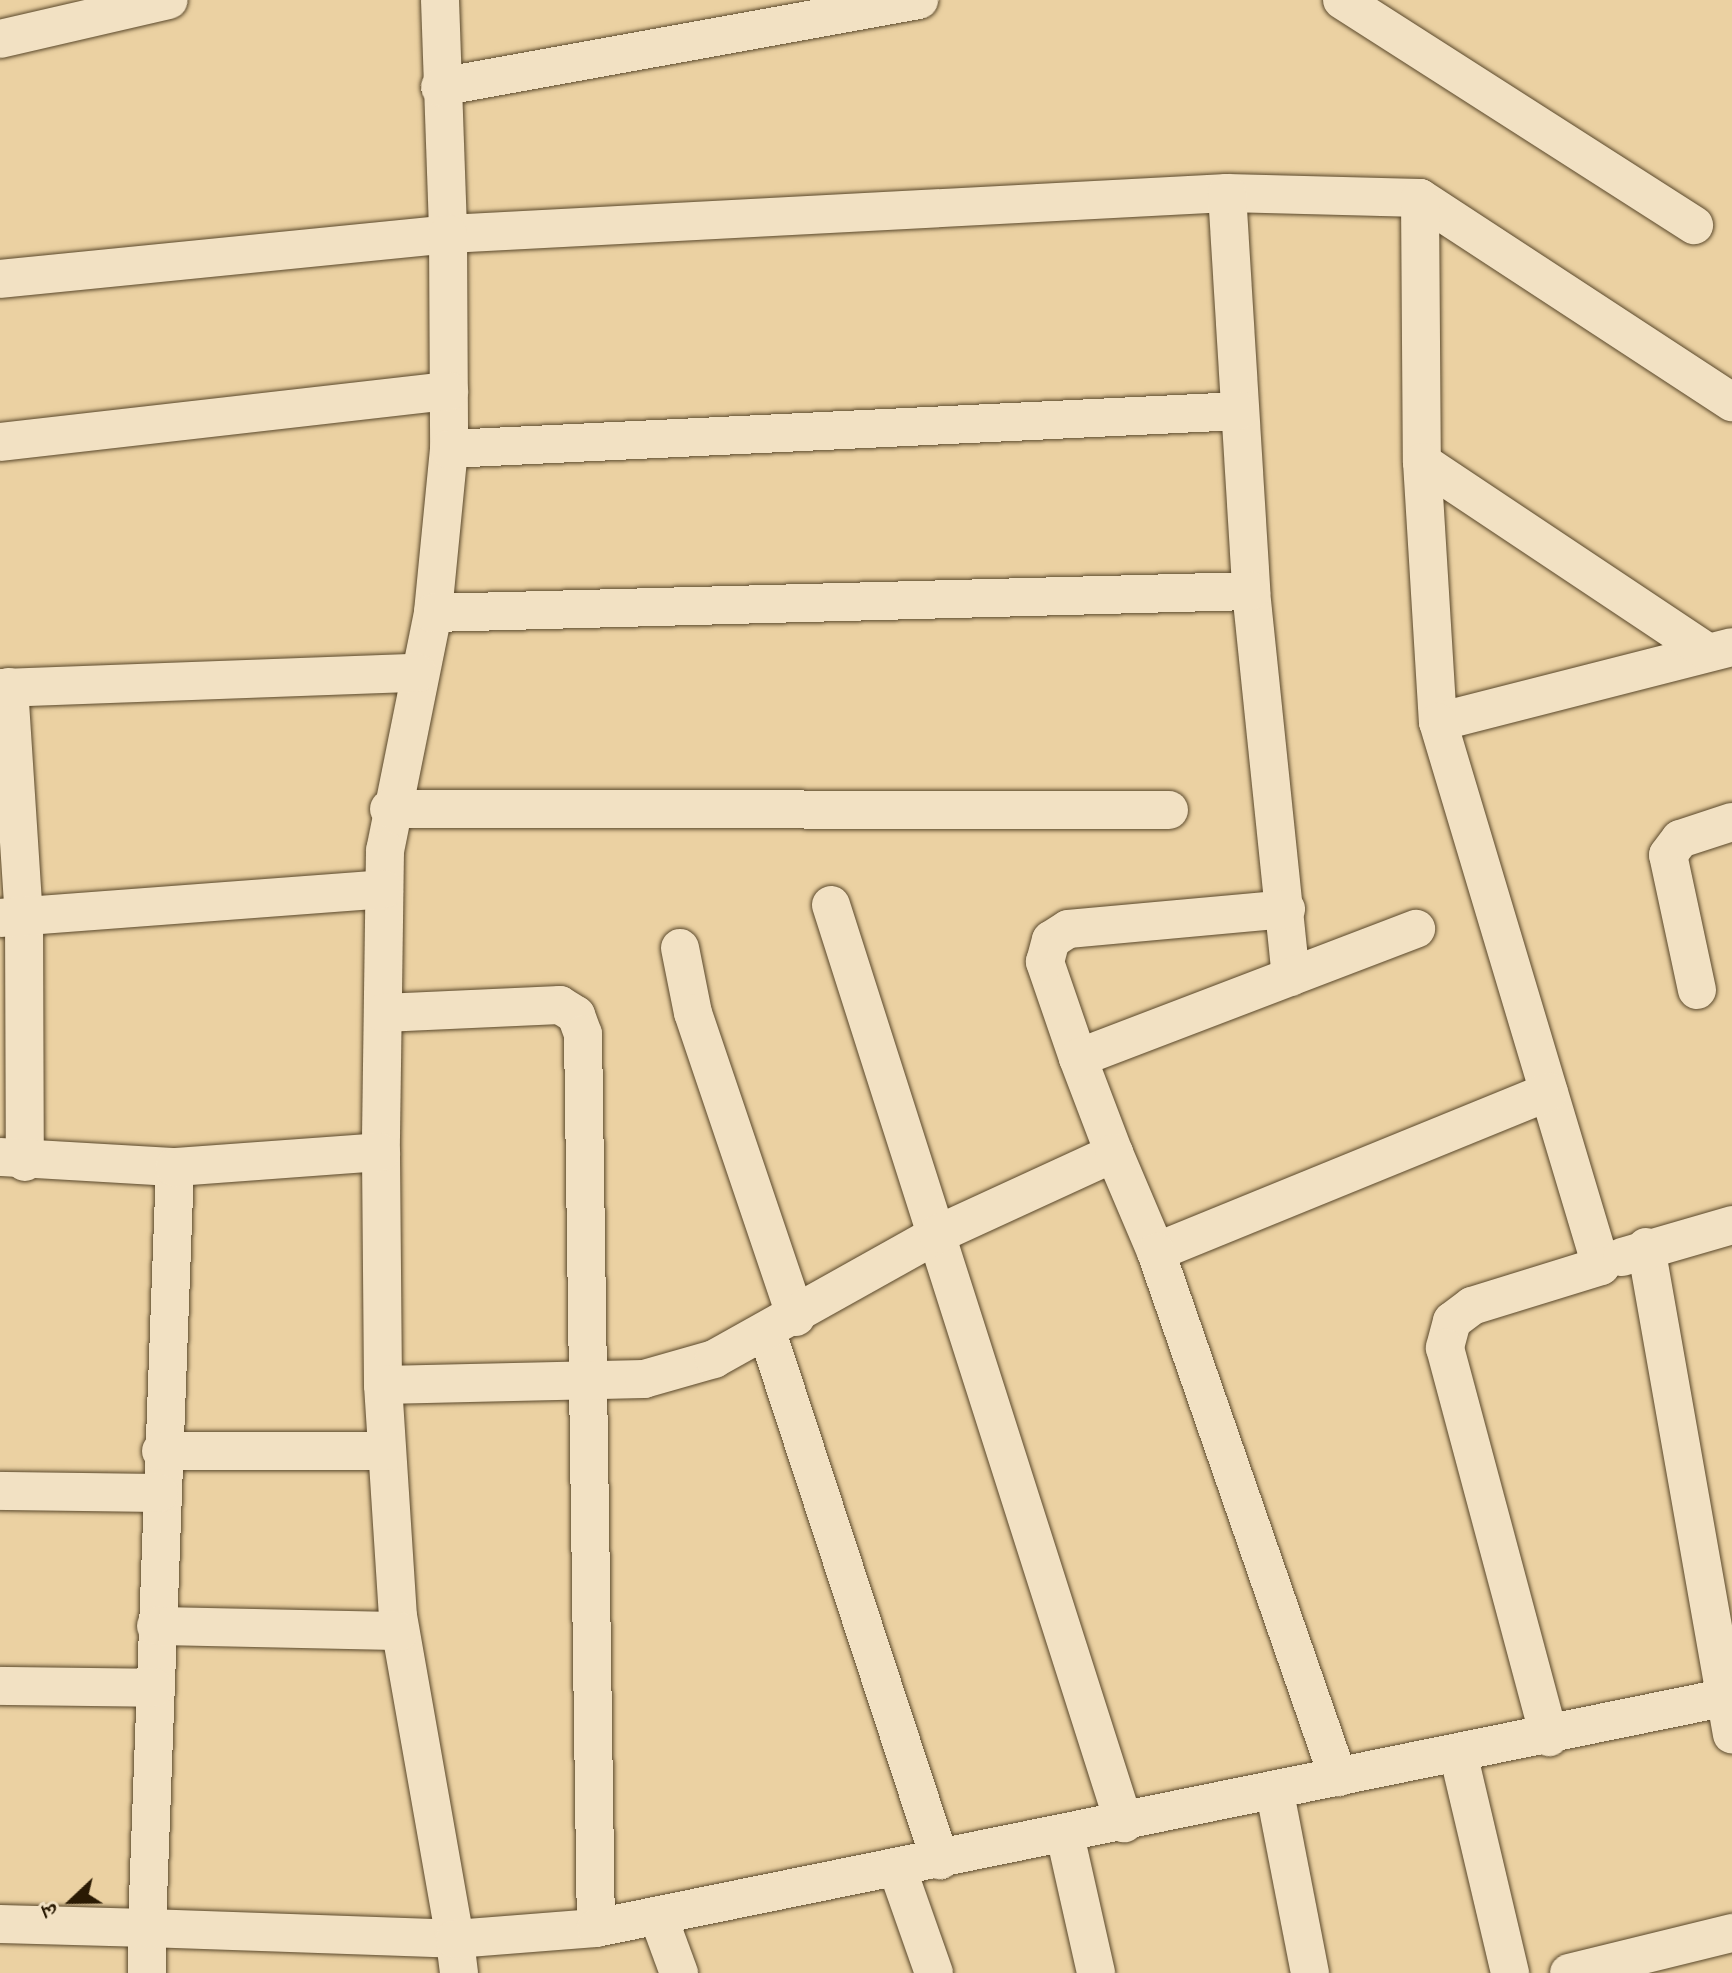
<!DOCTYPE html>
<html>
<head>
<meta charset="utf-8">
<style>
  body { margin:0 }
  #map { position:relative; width:1732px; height:1973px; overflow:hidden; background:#ebd1a2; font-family:"IM FELL Double Pica","Noto Serif Devanagari",serif }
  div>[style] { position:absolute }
  .roads { filter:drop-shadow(0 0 2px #5a482b) drop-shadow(0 0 2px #5a482b) }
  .minor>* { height:38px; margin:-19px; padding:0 19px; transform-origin:19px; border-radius:19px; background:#f2e1c3 }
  span { translate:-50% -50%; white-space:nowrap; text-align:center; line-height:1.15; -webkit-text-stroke:6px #f2e1c3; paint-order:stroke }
  .north { position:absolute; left:32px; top:1861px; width:80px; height:80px; -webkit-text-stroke:6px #f2e1c3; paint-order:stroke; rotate:248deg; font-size:22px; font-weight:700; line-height:32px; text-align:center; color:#2a1a03 }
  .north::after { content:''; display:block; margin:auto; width:28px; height:36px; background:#2a1a03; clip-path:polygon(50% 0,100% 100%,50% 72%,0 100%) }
</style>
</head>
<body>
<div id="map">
  <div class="roads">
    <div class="minor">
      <div style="left:440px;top:0;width:234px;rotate:88deg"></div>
      <div style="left:448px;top:234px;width:780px;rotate:-3.01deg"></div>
      <div style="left:1227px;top:193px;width:193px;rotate:1.5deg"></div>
      <div style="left:1420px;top:198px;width:373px;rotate:33.2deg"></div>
      <div style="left:1342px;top:0;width:418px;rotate:32.6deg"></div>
      <div style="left:0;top:39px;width:173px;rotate:-13deg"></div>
      <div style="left:440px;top:87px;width:487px;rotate:-10.3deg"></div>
      <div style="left:1227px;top:193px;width:399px;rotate:86.5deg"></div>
      <div style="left:1251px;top:591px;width:388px;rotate:84.1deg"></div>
      <div style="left:1420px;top:198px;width:264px;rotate:89.6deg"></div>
      <div style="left:1422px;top:462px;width:260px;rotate:86.5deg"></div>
      <div style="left:1438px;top:722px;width:303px;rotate:-14.3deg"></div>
      <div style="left:0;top:279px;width:450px;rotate:-5.7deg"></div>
      <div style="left:448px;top:234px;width:215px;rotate:89.7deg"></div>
      <div style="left:449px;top:449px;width:165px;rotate:95.6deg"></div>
      <div style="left:433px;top:613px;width:242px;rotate:101.4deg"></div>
      <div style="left:385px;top:850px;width:302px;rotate:90.8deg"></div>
      <div style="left:0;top:442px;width:452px;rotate:-6.5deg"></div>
      <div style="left:449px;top:449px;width:791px;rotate:-2.75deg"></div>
      <div style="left:1422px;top:462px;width:343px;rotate:33.7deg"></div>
      <div style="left:433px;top:613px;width:818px;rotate:-1.54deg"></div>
      <div style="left:9px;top:687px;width:230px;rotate:86.3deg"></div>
      <div style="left:24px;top:917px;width:245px;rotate:89.8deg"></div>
      <div style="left:0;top:688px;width:418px;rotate:-2.1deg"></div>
      <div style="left:1438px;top:722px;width:568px;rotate:73.32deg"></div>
      <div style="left:1601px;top:1266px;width:135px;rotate:162.8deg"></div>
      <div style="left:1472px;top:1306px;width:25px;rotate:143deg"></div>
      <div style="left:1452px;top:1321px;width:28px;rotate:105deg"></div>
      <div style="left:1445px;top:1348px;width:403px;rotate:75deg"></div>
      <div style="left:389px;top:809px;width:780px;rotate:0.07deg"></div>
      <div style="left:831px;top:905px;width:964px;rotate:72.3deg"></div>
      <div style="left:0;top:918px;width:385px;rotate:-4.3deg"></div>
      <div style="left:680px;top:948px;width:66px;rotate:78.7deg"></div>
      <div style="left:693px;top:1013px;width:321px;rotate:71.3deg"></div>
      <div style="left:1697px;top:990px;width:138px;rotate:-102.1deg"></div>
      <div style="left:1668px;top:855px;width:20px;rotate:-53deg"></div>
      <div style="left:1680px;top:839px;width:55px;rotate:-18.1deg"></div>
      <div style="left:383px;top:1013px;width:177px;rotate:-2.6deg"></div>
      <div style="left:560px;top:1005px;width:19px;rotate:32deg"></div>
      <div style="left:576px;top:1015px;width:20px;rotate:70deg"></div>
      <div style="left:583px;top:1034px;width:894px;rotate:89.17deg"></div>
      <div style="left:1078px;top:1058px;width:102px;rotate:-109deg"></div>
      <div style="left:1045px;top:962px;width:23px;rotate:-75deg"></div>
      <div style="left:1051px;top:940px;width:20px;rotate:-33deg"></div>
      <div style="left:1068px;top:929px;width:219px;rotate:-5.2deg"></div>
      <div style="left:1114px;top:1153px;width:102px;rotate:-110.8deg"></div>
      <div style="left:1078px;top:1058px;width:362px;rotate:-20.9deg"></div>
      <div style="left:0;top:1157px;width:175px;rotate:3.3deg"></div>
      <div style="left:175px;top:1167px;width:762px;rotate:92.11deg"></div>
      <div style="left:147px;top:1928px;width:308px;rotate:2deg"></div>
      <div style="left:455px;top:1939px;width:327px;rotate:-100deg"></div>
      <div style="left:398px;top:1617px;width:232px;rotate:-93.7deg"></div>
      <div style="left:383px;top:1385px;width:233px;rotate:-90.5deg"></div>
      <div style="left:381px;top:1152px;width:207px;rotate:175.8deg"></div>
      <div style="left:1646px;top:1247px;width:495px;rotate:80deg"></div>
      <div style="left:1156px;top:1252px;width:424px;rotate:-22.2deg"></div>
      <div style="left:1622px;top:1257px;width:115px;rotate:-16.2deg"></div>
      <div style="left:767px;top:1332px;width:556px;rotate:71.86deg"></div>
      <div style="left:383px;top:1385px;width:261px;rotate:-1.3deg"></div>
      <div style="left:644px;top:1379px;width:73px;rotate:-15.9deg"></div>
      <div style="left:714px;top:1359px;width:257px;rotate:-29.2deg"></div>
      <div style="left:938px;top:1234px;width:194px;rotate:-24.7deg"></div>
      <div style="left:1114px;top:1153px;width:108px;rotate:67deg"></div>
      <div style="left:1156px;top:1252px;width:556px;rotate:70.88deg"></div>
      <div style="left:161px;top:1451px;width:226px"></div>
      <div style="left:0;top:1491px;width:159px;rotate:0.7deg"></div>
      <div style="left:156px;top:1626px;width:244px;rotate:1.2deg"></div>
      <div style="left:0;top:1686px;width:154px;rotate:0.7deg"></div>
      <div style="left:1459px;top:1757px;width:222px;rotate:76.7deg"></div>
      <div style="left:1275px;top:1793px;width:183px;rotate:79deg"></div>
      <div style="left:1065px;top:1835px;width:141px;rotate:77.3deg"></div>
      <div style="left:897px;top:1868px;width:111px;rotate:70.6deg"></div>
      <div style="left:658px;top:1916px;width:61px;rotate:69.8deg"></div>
      <div style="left:0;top:1924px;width:147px;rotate:1.6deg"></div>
      <div style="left:147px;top:1928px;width:45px;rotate:90deg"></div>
      <div style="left:459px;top:1973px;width:34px;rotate:-97deg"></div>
      <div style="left:455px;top:1939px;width:141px;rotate:-4.5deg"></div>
      <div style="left:596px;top:1928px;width:1159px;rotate:-11.54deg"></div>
      <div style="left:1569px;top:1973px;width:168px;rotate:-13.8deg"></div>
    </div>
  </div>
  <div class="north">उ</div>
</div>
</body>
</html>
